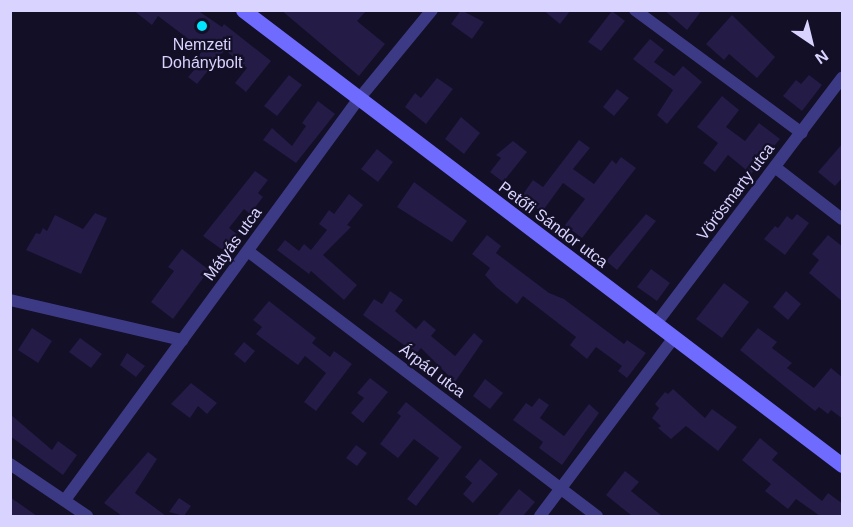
<!DOCTYPE html>
<html>
<head>
<meta charset="utf-8">
<style>
  body { margin:0 }
  #map { position:relative; width:853px; height:527px; overflow:hidden; background:#130f26; font-family:Helvetica,sans-serif }
  div>[style] { position:absolute }
  .building>* { inset:0; background:#241b47 }
  .street>* { height:12px; margin:-6px; padding:0 6px; transform-origin:6px; border-radius:6px; background:#3d3a85 }
  .secondary>* { height:15px; margin:-7.5px; padding:0 7.5px; transform-origin:7.5px; border-radius:7.5px; background:#6f6bff }
  .dots>* { width:16px; height:16px; translate:-50% -50%; box-sizing:border-box; border:3px solid #130f26; border-radius:50% }
  span { translate:-50% -50%; white-space:nowrap; text-align:center; line-height:1.15; -webkit-text-stroke:4.5px #130f26; paint-order:stroke }
  .poi-label { font-size:16px; color:#d9d4ff }
  .street-label { font-size:16px; color:#d9d4ff }
  .frame { position:absolute; inset:0; border:12px solid #d9d4ff; pointer-events:none }
  .north { position:absolute; left:781px; top:12px; width:60px; height:60px; -webkit-text-stroke:4px #130f26; paint-order:stroke; rotate:145deg; font-size:16px; font-weight:700; line-height:24px; text-align:center; color:#d9d4ff }
  .north::after { content:''; display:block; margin:auto; width:21px; height:27px; background:#d9d4ff; clip-path:polygon(50% 0,100% 100%,50% 72%,0 100%) }
</style>
</head>
<body>
<div id="map">
  <div class="building">
    <div style="clip-path:polygon(133px 10px,197px 10px,222px 27px,224px 24px,271px 61px,246px 92px,235px 83px,247px 68px,225px 50px,197px 84px,188px 77px,200px 63px,196px 59px,203px 50px,158px 16px,152px 25px)"></div>
    <div style="clip-path:polygon(281px 10px,367px 10px,357px 21px,385px 44px,359px 76px)"></div>
    <div style="clip-path:polygon(461px 10px,484px 22px,472px 39px,451px 24px)"></div>
    <div style="clip-path:polygon(543px 10px,571px 10px,560px 24px)"></div>
    <div style="clip-path:polygon(664px 10px,702px 10px,687px 30px)"></div>
    <div style="clip-path:polygon(612px 11px,625px 21px,601px 51px,588px 42px)"></div>
    <div style="clip-path:polygon(732px 15px,775px 57px,757px 78px,729px 54px,724px 60px,706px 44px)"></div>
    <div style="clip-path:polygon(650px 39px,664px 50px,654px 62px,674px 76px,683px 66px,702px 82px,667px 124px,657px 115px,673px 90px,633px 59px)"></div>
    <div style="clip-path:polygon(289px 75px,302px 85px,277px 116px,264px 106px)"></div>
    <div style="clip-path:polygon(809px 75px,822px 85px,802px 111px,783px 96px,796px 80px,801px 84px)"></div>
    <div style="clip-path:polygon(437px 78px,453px 89px,426px 124px,405px 107px,415px 93px,421px 98px)"></div>
    <div style="clip-path:polygon(617px 89px,629px 98px,614px 116px,603px 107px)"></div>
    <div style="clip-path:polygon(722px 96px,739px 110px,726px 127px,745px 141px,759px 123px,780px 139px,751px 174px,728px 155px,715px 172px,703px 163px,718px 143px,697px 127px)"></div>
    <div style="clip-path:polygon(318px 101px,335px 114px,296px 163px,263px 140px,272px 128px,292px 146px,306px 126px,302px 123px)"></div>
    <div style="clip-path:polygon(461px 117px,480px 133px,464px 154px,445px 139px)"></div>
    <div style="clip-path:polygon(579px 140px,590px 148px,573px 169px,594px 184px,612px 160px,616px 164px,621px 157px,636px 168px,582px 238px,565px 225px,585px 199px,563px 183px,542px 212px,521px 197px,533px 180px,543px 187px)"></div>
    <div style="clip-path:polygon(513px 141px,527px 152px,503px 182px,490px 172px,501px 158px,496px 155px)"></div>
    <div style="clip-path:polygon(843px 143px,843px 177px,835px 186px,818px 172px)"></div>
    <div style="clip-path:polygon(377px 149px,393px 162px,378px 182px,361px 169px)"></div>
    <div style="clip-path:polygon(255px 171px,268px 180px,258px 193px,263px 197px,250px 214px,244px 209px,229px 228px,237px 234px,224px 251px,203px 236px)"></div>
    <div style="clip-path:polygon(414px 182px,467px 221px,452px 242px,397px 207px)"></div>
    <div style="clip-path:polygon(349px 194px,363px 205px,347px 225px,351px 227px,323px 255px,357px 285px,344px 300px,311px 271px,309px 274px,277px 250px,285px 240px,299px 251px,304px 244px,311px 250px,327px 230px,319px 224px,329px 210px,334px 214px)"></div>
    <div style="clip-path:polygon(95px 213px,107px 218px,81px 274px,26px 250px,36px 233px,40px 234px,43px 228px,47px 231px,55px 215px,83px 229px)"></div>
    <div style="clip-path:polygon(646px 214px,656px 221px,617px 270px,606px 261px)"></div>
    <div style="clip-path:polygon(797px 214px,809px 223px,785px 255px,764px 239px,775px 226px,778px 228px,787px 216px,792px 220px)"></div>
    <div style="clip-path:polygon(487px 235px,501px 246px,496px 253px,549px 293px,564px 299px,624px 344px,627px 340px,646px 353px,627px 378px,618px 371px,622px 366px,596px 347px,587px 359px,570px 345px,576px 337px,523px 296px,517px 304px,496px 287px,485px 275px,490px 268px,472px 254px)"></div>
    <div style="clip-path:polygon(828px 235px,843px 247px,843px 302px,809px 273px,819px 260px,812px 254px)"></div>
    <div style="clip-path:polygon(182px 249px,209px 270px,173px 319px,151px 302px,174px 271px,168px 267px)"></div>
    <div style="clip-path:polygon(651px 269px,670px 283px,657px 301px,637px 287px)"></div>
    <div style="clip-path:polygon(724px 283px,749px 302px,722px 338px,696px 319px)"></div>
    <div style="clip-path:polygon(390px 291px,403px 300px,395px 311px,416px 329px,424px 320px,436px 330px,431px 336px,455px 356px,474px 333px,483px 341px,455px 382px,421px 348px,416px 354px,363px 315px,374px 299px,382px 304px)"></div>
    <div style="clip-path:polygon(786px 291px,801px 304px,788px 320px,773px 307px)"></div>
    <div style="clip-path:polygon(269px 301px,316px 338px,312px 343px,330px 357px,334px 351px,352px 364px,316px 411px,304px 402px,326px 373px,305px 356px,298px 365px,256px 334px,262px 327px,253px 320px)"></div>
    <div style="clip-path:polygon(32px 328px,52px 341px,38px 363px,18px 350px)"></div>
    <div style="clip-path:polygon(758px 328px,777px 342px,772px 348px,792px 363px,787px 368px,814px 388px,831px 368px,843px 378px,843px 419px,831px 410px,828px 414px,819px 407px,815px 411px,740px 350px)"></div>
    <div style="clip-path:polygon(80px 338px,102px 354px,91px 368px,69px 352px)"></div>
    <div style="clip-path:polygon(244px 342px,255px 351px,245px 363px,234px 354px)"></div>
    <div style="clip-path:polygon(127px 353px,145px 366px,136px 377px,120px 365px)"></div>
    <div style="clip-path:polygon(370px 378px,388px 392px,363px 423px,351px 413px,364px 398px,357px 393px)"></div>
    <div style="clip-path:polygon(485px 379px,503px 393px,490px 409px,473px 396px)"></div>
    <div style="clip-path:polygon(191px 383px,217px 403px,207px 414px,198px 406px,190px 418px,171px 404px)"></div>
    <div style="clip-path:polygon(673px 389px,705px 418px,712px 409px,737px 427px,718px 451px,686px 426px,671px 439px,658px 428px,661px 426px,652px 418px,659px 408px,655px 404px,665px 392px,668px 394px)"></div>
    <div style="clip-path:polygon(539px 398px,549px 405px,540px 418px,564px 436px,589px 404px,599px 413px,562px 465px,539px 448px,543px 442px,513px 420px,526px 403px,532px 407px)"></div>
    <div style="clip-path:polygon(406px 402px,462px 447px,416px 506px,407px 499px,439px 458px,414px 439px,398px 458px,380px 444px,401px 416px,397px 413px)"></div>
    <div style="clip-path:polygon(10px 414px,52px 450px,58px 441px,77px 455px,63px 475px,10px 436px)"></div>
    <div style="clip-path:polygon(760px 438px,778px 453px,772px 460px,822px 501px,828px 493px,843px 504px,843px 516px,820px 516px,796px 499px,788px 509px,765px 491px,771px 484px,742px 460px)"></div>
    <div style="clip-path:polygon(356px 445px,367px 453px,357px 466px,346px 458px)"></div>
    <div style="clip-path:polygon(148px 452px,157px 459px,135px 493px,166px 516px,122px 516px,104px 503px)"></div>
    <div style="clip-path:polygon(480px 459px,498px 474px,473px 503px,463px 494px,472px 483px,465px 477px)"></div>
    <div style="clip-path:polygon(625px 471px,639px 482px,631px 491px,662px 516px,632px 516px,606px 495px)"></div>
    <div style="clip-path:polygon(519px 489px,535px 502px,523px 516px,497px 516px)"></div>
    <div style="clip-path:polygon(10px 497px,37px 516px,10px 516px)"></div>
    <div style="clip-path:polygon(179px 498px,191px 506px,184px 516px,169px 512px)"></div>
  </div>
  <div class="street">
    <div style="left:635px;top:10px;width:207px;rotate:36.4deg"></div>
    <div style="left:776px;top:168px;width:83px;rotate:37.7deg"></div>
    <div style="left:249px;top:252px;width:437px;rotate:37.2deg"></div>
    <div style="left:10px;top:300px;width:177px;rotate:13.1deg"></div>
    <div style="left:655px;top:325px;width:310px;rotate:-52.9deg"></div>
    <div style="left:10px;top:464px;width:93px;rotate:34deg"></div>
    <div style="left:65px;top:500px;width:496px;rotate:-53.8deg"></div>
    <div style="left:358px;top:100px;width:117px;rotate:-50.6deg"></div>
    <div style="left:540px;top:516px;width:221px;rotate:-53.1deg"></div>
  </div>
  <div class="secondary">
    <div style="left:243px;top:10px;width:752px;rotate:37.22deg"></div>
  </div>
  <div class="dots">
    <div style="left:202px;top:26px;background:#00e5ff"></div>
  </div>
  <div class="poi-label">
    <span style="left:202px;top:54px">Nemzeti<br>Dohánybolt</span>
  </div>
  <div class="street-label">
    <span style="left:736px;top:192px;rotate:-53deg">Vörösmarty utca</span>
    <span style="left:553px;top:225px;rotate:37deg">Petőfi Sándor utca</span>
    <span style="left:233px;top:244px;rotate:-54deg">Mátyás utca</span>
    <span style="left:432px;top:371px;rotate:37deg">Árpád utca</span>
  </div>
  <div class="frame"></div>
  <div class="north">N</div>
</div>
</body>
</html>
